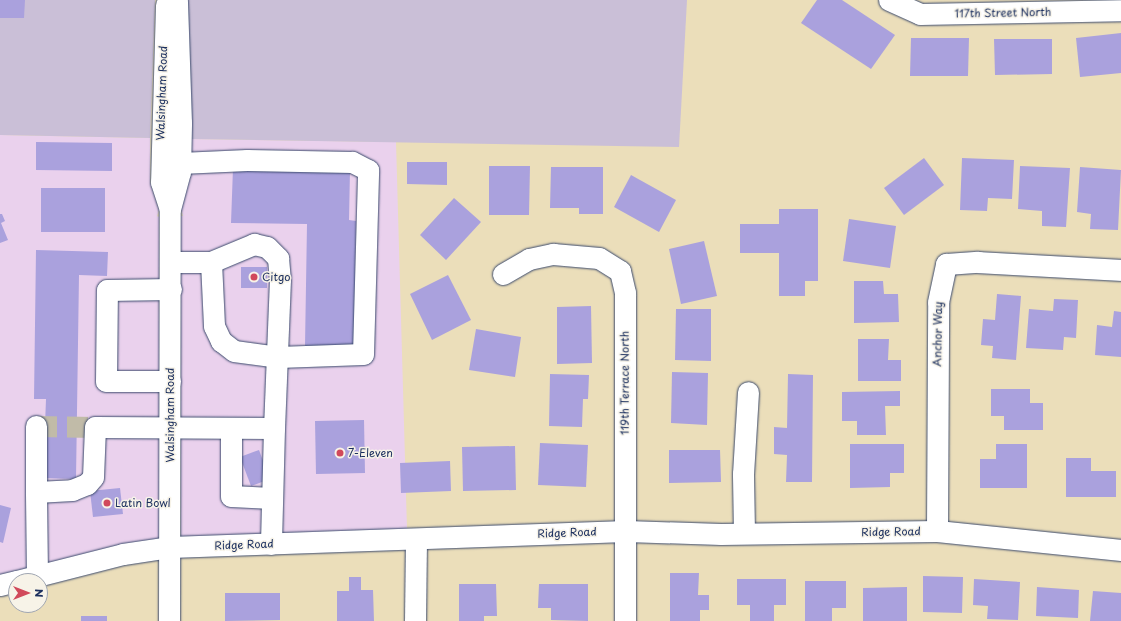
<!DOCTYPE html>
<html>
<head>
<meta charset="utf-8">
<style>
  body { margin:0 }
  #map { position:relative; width:1121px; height:621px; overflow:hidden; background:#ebdeba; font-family:"Playpen Sans",sans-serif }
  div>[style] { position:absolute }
  .built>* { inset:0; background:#ead1ed }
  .industrial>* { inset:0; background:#cabfd7 }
  .building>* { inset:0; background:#aaa1dd }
  .minor-tunnel>* { height:21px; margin-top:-10.5px; transform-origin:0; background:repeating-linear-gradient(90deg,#c1bba8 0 21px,transparent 0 31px) }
  .roads { filter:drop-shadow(0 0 1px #3a496c) drop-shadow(0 0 1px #3a496c) }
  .minor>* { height:21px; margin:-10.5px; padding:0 10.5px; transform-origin:10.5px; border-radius:10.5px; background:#fff }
  .dots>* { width:11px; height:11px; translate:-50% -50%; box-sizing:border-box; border:2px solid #f7f3e8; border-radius:50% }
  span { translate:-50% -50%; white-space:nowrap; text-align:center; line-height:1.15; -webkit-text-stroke:3px #f7f3e8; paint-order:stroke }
  .street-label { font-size:11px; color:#1b2f5e }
  .poi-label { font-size:11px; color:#1b2f5e }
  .left { translate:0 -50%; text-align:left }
  .north { position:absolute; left:8px; top:573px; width:40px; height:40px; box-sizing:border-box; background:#f7f3e8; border:1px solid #9fa5b1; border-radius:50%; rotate:90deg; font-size:11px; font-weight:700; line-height:16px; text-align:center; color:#1b2f5e }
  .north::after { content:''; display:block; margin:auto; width:14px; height:18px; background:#d1495b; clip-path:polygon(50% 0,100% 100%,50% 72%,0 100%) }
</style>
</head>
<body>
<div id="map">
  <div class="built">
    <div style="clip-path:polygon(0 135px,150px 138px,150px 182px,159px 210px,157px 216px,159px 217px,159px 539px,0 575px)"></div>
    <div style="clip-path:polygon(191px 139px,396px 142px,407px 529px,181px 537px,181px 216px,183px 216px,181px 209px,191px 172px)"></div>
  </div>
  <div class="industrial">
    <div style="clip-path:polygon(0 0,155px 0,150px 138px,0 135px)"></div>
    <div style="clip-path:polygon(187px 0,687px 0,679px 147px,191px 139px)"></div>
  </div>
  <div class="building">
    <div style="clip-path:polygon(0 0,25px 0,24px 18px,0 18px)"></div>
    <div style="clip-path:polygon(817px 0,842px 0,895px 35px,871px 69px,801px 23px)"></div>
    <div style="clip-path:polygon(1121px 33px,1121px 73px,1080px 77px,1076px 38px)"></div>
    <div style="clip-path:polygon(911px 38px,969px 38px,968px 76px,910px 76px)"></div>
    <div style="clip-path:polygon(994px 39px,1052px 39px,1052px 74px,995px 75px)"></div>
    <div style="clip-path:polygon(36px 142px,112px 143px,112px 171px,36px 170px)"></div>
    <div style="clip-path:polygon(924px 158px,944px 185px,904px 215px,884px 188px)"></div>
    <div style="clip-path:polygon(962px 158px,1014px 160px,1012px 199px,988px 198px,987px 211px,960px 210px)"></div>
    <div style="clip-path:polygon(407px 162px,447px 162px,447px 185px,407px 184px)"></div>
    <div style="clip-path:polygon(489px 166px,530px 166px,529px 215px,489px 215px)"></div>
    <div style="clip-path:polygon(1020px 166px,1070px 168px,1066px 227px,1042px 226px,1042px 211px,1018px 209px)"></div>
    <div style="clip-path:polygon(551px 167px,603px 167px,603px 214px,579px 214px,579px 208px,550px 208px)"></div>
    <div style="clip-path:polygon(1080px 167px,1121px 170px,1118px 230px,1090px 229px,1091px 214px,1077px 212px)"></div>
    <div style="clip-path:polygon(233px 168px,350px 170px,349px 220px,356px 221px,354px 348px,305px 346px,307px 224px,231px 223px)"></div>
    <div style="clip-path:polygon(631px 175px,676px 200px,659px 232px,614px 207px)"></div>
    <div style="clip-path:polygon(41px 188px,105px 188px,105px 232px,41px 232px)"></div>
    <div style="clip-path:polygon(454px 198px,481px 222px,446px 260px,420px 235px)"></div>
    <div style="clip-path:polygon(779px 209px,818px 209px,818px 281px,805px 281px,805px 296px,779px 296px,779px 253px,740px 253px,740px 224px,779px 224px)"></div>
    <div style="clip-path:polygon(0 214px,2px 214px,5px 221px,1px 223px,8px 240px,0 243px)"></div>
    <div style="clip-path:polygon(849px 219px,896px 226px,890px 268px,843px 261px)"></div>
    <div style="clip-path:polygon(704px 241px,717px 296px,681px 304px,669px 249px)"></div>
    <div style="clip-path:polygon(36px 250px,108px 252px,107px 276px,79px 275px,76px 479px,43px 478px,46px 399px,34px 399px)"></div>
    <div style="clip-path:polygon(241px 267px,267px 267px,267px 288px,241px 288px)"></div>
    <div style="clip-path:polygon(448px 275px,471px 320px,432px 340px,410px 294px)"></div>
    <div style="clip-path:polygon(854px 281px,883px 281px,884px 294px,898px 294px,899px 322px,854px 323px)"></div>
    <div style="clip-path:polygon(997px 294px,1021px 296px,1016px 360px,992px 358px,993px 346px,981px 345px,983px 319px,995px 320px)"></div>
    <div style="clip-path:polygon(1054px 299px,1078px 300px,1076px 338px,1064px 337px,1063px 350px,1026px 348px,1029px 309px,1053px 311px)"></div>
    <div style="clip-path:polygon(591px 306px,592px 363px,557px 364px,557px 307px)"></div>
    <div style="clip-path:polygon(676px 309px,711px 309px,711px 361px,675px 360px)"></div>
    <div style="clip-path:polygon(1114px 311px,1121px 312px,1121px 357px,1095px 355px,1097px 325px,1112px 327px)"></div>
    <div style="clip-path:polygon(476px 329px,521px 337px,515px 377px,469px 370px)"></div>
    <div style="clip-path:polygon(858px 339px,889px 339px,888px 360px,901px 360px,901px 381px,858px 381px)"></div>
    <div style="clip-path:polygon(672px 372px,708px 373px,707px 425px,671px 423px)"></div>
    <div style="clip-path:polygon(550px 374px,589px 375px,588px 399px,583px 399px,582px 427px,549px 426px)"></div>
    <div style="clip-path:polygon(788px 374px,813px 375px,812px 482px,786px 482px,787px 455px,774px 454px,774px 427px,787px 428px)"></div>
    <div style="clip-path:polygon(991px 389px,1030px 389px,1030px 403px,1043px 403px,1043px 430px,1004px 430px,1004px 416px,991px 416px)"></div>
    <div style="clip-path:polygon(900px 391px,900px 406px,885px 406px,886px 435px,857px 435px,857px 421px,842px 421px,842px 392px)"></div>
    <div style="clip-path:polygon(364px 420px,365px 473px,316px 474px,315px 421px)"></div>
    <div style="clip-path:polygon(540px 443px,588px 445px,586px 487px,538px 485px)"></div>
    <div style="clip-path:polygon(850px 444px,904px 444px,904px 473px,890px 473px,890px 487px,850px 488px)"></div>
    <div style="clip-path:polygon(996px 444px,1027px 444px,1027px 488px,980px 488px,980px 459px,996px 459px)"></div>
    <div style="clip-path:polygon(515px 446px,516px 490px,463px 491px,462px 447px)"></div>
    <div style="clip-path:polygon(259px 450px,270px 479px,251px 486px,240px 457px)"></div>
    <div style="clip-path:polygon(669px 450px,720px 450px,721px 482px,669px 483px)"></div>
    <div style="clip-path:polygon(1066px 458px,1091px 458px,1091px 471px,1116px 471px,1116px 497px,1066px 497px)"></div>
    <div style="clip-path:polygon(450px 461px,451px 491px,401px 493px,400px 463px)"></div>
    <div style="clip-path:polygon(120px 488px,123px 514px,93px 517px,90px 491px)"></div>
    <div style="clip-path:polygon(0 505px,11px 508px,3px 543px,0 542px)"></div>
    <div style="clip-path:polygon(670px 573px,699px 573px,698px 595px,709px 595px,709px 610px,700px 610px,700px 621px,670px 621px)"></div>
    <div style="clip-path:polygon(923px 576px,963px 577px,962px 613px,923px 612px)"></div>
    <div style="clip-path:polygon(349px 577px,361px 577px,361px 590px,373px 590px,374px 621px,337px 621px,337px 591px,349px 591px)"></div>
    <div style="clip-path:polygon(737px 579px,786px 579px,786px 605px,774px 605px,774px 621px,750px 621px,750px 605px,737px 605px)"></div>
    <div style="clip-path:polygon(974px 579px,1020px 582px,1018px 620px,987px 619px,988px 606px,973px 605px)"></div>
    <div style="clip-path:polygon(805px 581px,846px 581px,846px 608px,832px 608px,832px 621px,805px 621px)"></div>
    <div style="clip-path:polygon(459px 584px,496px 584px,497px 616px,484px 616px,484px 621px,459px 621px)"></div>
    <div style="clip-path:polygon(539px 584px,588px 584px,588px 621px,551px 620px,551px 608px,538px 608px)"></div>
    <div style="clip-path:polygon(907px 587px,907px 621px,863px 621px,863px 588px)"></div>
    <div style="clip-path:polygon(1037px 587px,1079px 590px,1078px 618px,1036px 616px)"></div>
    <div style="clip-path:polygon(1093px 591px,1121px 593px,1121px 621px,1090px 621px)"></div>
    <div style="clip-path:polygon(225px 593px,280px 593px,280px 620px,225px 621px)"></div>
    <div style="clip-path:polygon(81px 616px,107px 616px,107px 621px,81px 621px)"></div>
  </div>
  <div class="minor-tunnel">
    <div style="left:36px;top:426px;width:59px;rotate:1deg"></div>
  </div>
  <div class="roads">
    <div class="minor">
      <div style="left:889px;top:0;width:34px;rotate:24deg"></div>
      <div style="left:920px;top:14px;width:201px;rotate:-1.1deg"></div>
      <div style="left:166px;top:5px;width:177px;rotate:91.6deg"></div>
      <div style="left:161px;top:182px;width:28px;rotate:72deg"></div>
      <div style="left:171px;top:262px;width:40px"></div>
      <div style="left:211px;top:262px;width:64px;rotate:87.3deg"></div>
      <div style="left:214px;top:326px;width:17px;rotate:65deg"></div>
      <div style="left:221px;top:341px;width:16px;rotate:38deg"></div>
      <div style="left:234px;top:351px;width:44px;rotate:7.8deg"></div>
      <div style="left:278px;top:357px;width:85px;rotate:-2deg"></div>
      <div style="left:363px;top:354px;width:184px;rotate:-88.4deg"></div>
      <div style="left:368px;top:170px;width:18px;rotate:-153deg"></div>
      <div style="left:352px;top:162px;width:105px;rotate:-178.9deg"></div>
      <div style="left:247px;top:160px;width:67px;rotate:177.4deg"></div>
      <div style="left:211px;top:262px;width:47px;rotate:-22.7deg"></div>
      <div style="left:254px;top:244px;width:13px;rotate:13deg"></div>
      <div style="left:267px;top:247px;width:16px;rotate:45deg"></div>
      <div style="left:278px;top:258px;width:21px;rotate:85deg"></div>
      <div style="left:280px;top:279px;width:149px;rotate:92.3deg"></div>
      <div style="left:503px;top:274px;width:30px;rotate:-30deg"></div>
      <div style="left:529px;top:259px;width:25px;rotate:-12deg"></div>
      <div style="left:553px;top:254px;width:46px;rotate:5deg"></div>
      <div style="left:599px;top:258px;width:25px;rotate:32deg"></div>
      <div style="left:620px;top:271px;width:23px;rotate:77deg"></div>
      <div style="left:625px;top:293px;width:328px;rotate:90deg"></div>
      <div style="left:170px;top:381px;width:64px;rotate:180deg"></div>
      <div style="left:106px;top:381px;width:91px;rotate:-89.4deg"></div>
      <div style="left:107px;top:290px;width:64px;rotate:-0.9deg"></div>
      <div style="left:36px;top:426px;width:66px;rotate:90deg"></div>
      <div style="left:231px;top:428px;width:68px;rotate:90deg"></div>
      <div style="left:231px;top:496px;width:41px;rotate:2.8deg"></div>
      <div style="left:937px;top:531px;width:229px;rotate:-89.7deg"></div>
      <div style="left:938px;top:302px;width:39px;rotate:-78deg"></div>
      <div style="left:946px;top:264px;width:32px;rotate:-4deg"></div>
      <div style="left:978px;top:262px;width:143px;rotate:3.2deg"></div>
      <div style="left:744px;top:533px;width:59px;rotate:-91deg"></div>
      <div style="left:743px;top:474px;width:82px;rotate:-86.5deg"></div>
      <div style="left:37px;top:576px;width:84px;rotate:-90.7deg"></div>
      <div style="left:36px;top:492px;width:36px;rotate:-3deg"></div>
      <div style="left:72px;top:490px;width:16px;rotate:-22deg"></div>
      <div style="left:87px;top:484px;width:9px;rotate:-49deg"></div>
      <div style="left:93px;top:477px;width:50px;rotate:-87.7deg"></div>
      <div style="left:95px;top:427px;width:179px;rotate:0.3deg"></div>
      <div style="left:274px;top:428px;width:116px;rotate:91.5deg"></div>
      <div style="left:17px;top:581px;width:109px;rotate:-14.3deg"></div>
      <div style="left:123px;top:554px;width:48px;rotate:-8.5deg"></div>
      <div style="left:170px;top:547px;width:456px;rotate:-2deg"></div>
      <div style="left:626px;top:531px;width:95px;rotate:1.8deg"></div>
      <div style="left:721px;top:534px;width:216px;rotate:-0.8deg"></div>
      <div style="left:937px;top:531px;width:185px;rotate:5.9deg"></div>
      <div style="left:0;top:585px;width:16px;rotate:-14deg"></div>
      <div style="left:169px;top:621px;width:412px;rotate:-89.9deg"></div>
      <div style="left:170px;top:209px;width:38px;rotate:-75deg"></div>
      <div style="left:180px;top:172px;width:49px;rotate:-88.8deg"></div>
      <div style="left:181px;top:123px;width:123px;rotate:-91.9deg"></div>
      <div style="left:415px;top:621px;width:82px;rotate:-89.3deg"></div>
    </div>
  </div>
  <div class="dots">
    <div style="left:254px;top:277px;background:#d1495b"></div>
    <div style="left:340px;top:453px;background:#d1495b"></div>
    <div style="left:107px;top:503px;background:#d1495b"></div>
  </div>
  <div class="street-label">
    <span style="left:1003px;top:13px;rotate:-1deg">117th Street North</span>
    <span style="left:162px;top:93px;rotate:-88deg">Walsingham Road</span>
    <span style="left:938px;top:334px;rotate:-89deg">Anchor Way</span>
    <span style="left:625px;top:383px;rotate:-90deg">119th Terrace North</span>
    <span style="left:170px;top:415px;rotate:-90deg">Walsingham Road</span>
    <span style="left:891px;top:532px;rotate:-1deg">Ridge Road</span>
    <span style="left:567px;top:533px;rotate:-2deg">Ridge Road</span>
    <span style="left:244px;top:545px;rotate:-2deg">Ridge Road</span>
  </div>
  <div class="poi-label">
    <span class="left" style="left:262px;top:277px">Citgo</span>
    <span class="left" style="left:348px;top:453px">7-Eleven</span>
    <span class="left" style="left:115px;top:503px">Latin Bowl</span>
  </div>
  <div class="north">N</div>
</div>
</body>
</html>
